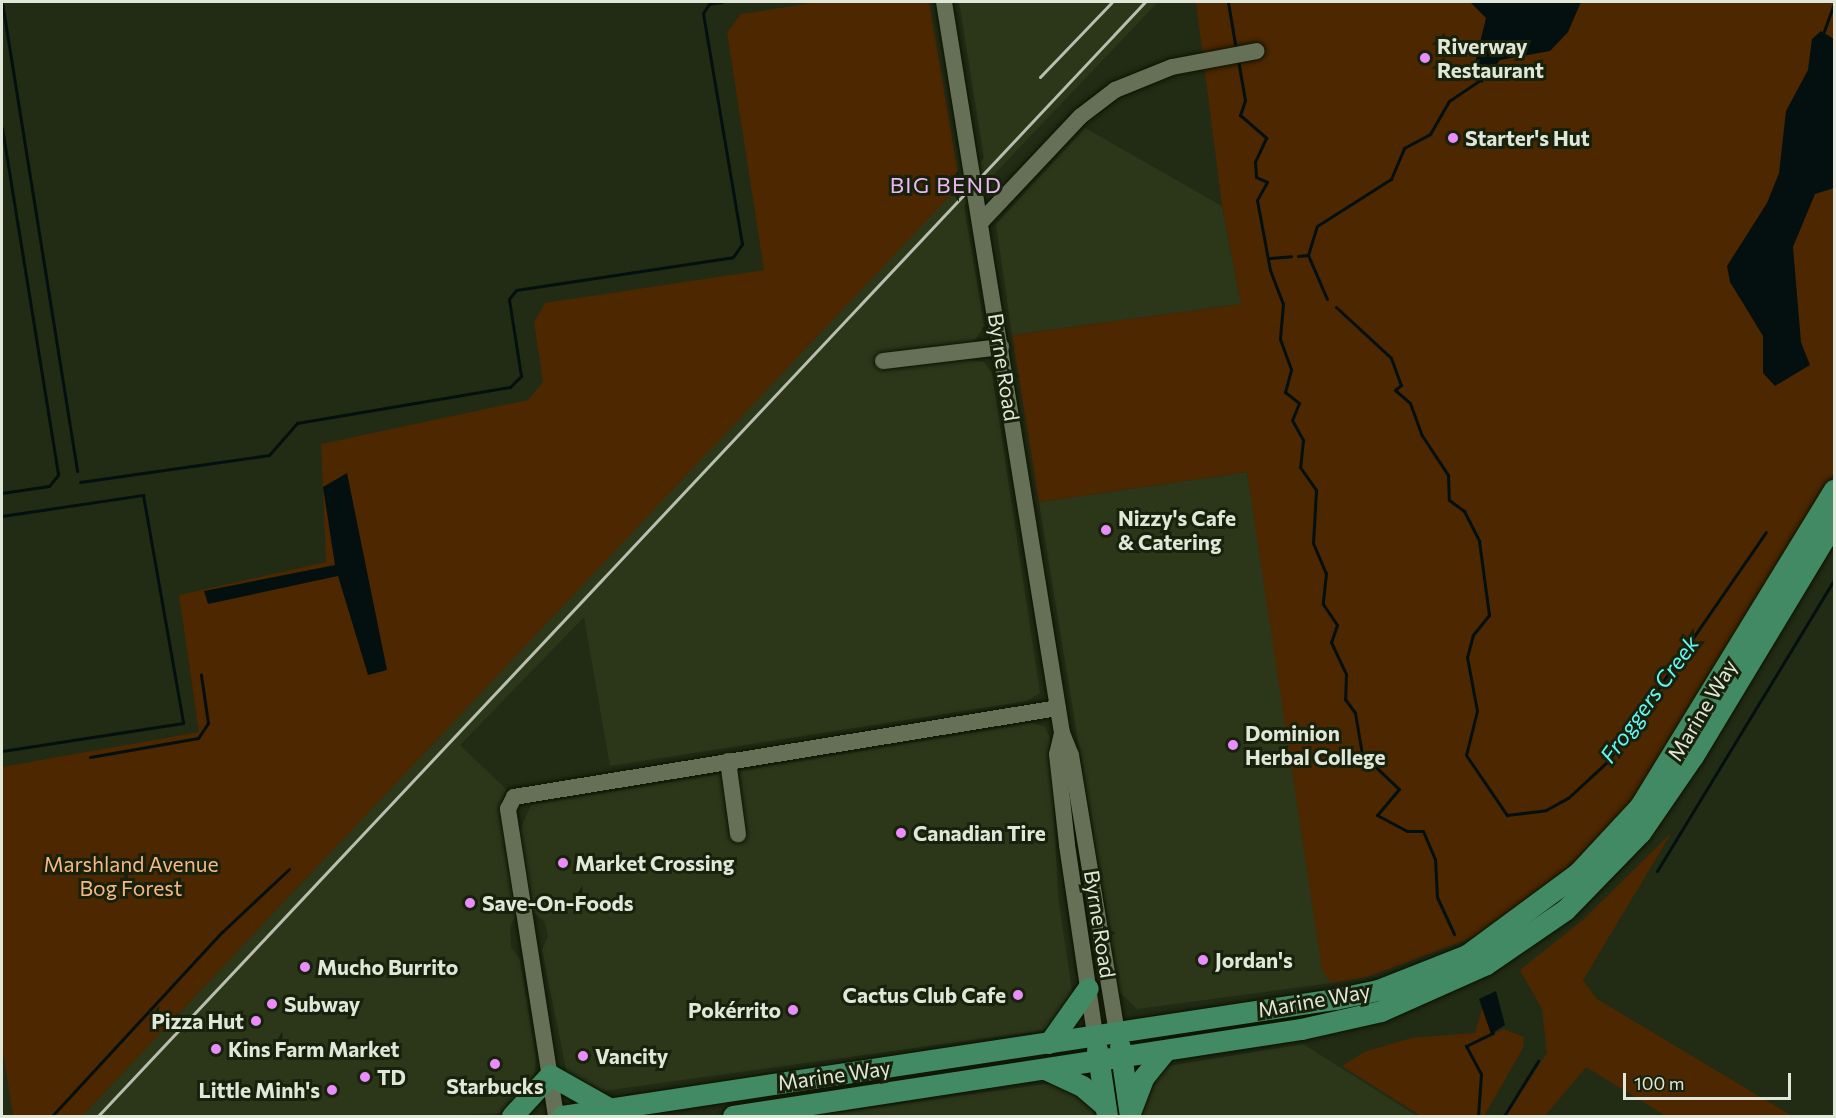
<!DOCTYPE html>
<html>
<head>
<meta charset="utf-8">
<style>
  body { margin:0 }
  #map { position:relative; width:1836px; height:1118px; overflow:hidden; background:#222b14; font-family:Commissioner,sans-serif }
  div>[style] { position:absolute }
  .built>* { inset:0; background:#2c371a }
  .green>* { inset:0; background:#4c2700 }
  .water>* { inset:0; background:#041010 }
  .stream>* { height:3px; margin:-1.5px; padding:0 1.5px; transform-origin:1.5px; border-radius:1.5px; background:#041010 }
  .roads { filter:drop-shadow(0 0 2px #0b1301) drop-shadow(0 0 2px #0b1301) }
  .minor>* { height:16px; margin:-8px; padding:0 8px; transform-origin:8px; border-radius:8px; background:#657057 }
  .major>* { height:21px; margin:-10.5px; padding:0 10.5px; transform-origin:10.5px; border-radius:10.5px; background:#428a63 }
  .rail>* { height:3px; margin:-1.5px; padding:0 1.5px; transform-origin:1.5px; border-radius:1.5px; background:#b8bfaf }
  .dots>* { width:16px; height:16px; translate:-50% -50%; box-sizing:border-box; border:3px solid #18210b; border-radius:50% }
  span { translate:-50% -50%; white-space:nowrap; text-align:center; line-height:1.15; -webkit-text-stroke:6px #18210b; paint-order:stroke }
  .poi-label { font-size:21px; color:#e0e7d8; font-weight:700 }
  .left { translate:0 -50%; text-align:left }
  .right { translate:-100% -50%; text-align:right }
  .street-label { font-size:21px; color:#e0e7d8 }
  .park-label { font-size:21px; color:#f7b884 }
  .neighbourhood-label { font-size:22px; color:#eab6f3; letter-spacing:1.5px }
  .water-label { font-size:22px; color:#65f7f4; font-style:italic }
  .frame { position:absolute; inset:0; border:3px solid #e0e7d8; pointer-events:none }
  .scale { position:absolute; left:1623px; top:1073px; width:168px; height:27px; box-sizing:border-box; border:3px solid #e0e7d8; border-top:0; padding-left:8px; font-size:18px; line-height:21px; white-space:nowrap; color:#e0e7d8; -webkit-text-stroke:4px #18210b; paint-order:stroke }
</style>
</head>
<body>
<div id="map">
  <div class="built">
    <div style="clip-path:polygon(959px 2px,1158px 2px,964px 206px,984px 326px,963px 359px,984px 362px,992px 373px,1040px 693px,1027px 701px,610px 766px,584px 617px,460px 745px,506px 789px,500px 806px,516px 916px,510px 927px,511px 947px,520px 960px,536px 1059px,534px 1079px,521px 1099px,499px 1113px,442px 1116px,82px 1116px,984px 158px)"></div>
    <div style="clip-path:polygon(1085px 128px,1222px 206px,1241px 304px,1012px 335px,996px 224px)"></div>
    <div style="clip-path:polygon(1247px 472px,1331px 983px,1137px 1009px,1119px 992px,1039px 502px)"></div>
    <div style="clip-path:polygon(1033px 723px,1045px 727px,1050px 738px,1058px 896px,1072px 991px,1071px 1001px,1046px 1030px,603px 1091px,567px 1074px,542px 950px,548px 936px,545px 922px,531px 910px,519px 832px,531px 805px)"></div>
    <div style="clip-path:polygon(1303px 1044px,1417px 1116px,1140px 1116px,1142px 1099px,1158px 1071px,1169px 1066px)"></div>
    <div style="clip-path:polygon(1059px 1082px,1092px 1106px,1097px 1116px,814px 1116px)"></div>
  </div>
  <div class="green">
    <div style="clip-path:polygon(818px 2px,929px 2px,960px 185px,82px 1116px,13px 1116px,2px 1045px,2px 767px,199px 732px,179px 595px,326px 562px,321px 444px,528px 400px,543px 382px,534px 322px,545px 303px,764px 270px,727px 32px,741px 14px)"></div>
    <div style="clip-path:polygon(1196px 2px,1834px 2px,1834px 473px,1630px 804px,1584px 855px,1474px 937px,1367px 977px,1331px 983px,1322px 970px,1247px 472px,1039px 502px,1012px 335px,1241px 304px,1222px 206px)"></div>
    <div style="clip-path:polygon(1672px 832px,1583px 980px,1597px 999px,1792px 1116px,1666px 1116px,1586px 1067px,1545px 1116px,1506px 1116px,1547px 1053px,1542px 1009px,1520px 970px,1584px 919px)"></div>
    <div style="clip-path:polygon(1483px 1005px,1492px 1034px,1504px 1029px,1524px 1037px,1523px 1048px,1484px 1116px,1421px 1116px,1342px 1066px,1364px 1052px,1411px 1038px,1475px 1033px)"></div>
  </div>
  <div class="water">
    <div style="clip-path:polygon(1470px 2px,1581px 2px,1568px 32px,1550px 51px,1500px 60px,1482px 83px,1475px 77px,1475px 63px,1486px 18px)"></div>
    <div style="clip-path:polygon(1821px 31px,1834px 39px,1834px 188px,1815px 194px,1793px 247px,1801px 342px,1810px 365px,1775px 386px,1763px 373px,1763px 336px,1730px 282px,1727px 266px,1767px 203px,1779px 173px,1786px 111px,1808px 70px,1812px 39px)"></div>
    <div style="clip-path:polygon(347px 473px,387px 670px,368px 675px,338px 576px,208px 604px,204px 591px,335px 565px,323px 487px)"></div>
    <div style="clip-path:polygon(1496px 991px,1505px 1025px,1491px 1034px,1479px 999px)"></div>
  </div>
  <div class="stream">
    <div style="left:2px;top:2px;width:475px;rotate:80.9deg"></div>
    <div style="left:1228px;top:2px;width:49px;rotate:80.5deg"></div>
    <div style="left:1824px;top:31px;width:29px;rotate:-70deg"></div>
    <div style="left:1238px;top:60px;width:41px;rotate:80.1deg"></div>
    <div style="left:1245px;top:100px;width:16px;rotate:108deg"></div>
    <div style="left:1240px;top:115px;width:35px;rotate:41deg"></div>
    <div style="left:1266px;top:138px;width:26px;rotate:115deg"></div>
    <div style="left:1255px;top:162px;width:15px;rotate:86deg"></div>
    <div style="left:1256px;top:177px;width:12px;rotate:24deg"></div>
    <div style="left:1267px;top:182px;width:21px;rotate:119deg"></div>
    <div style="left:1257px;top:200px;width:71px;rotate:79.5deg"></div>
    <div style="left:1270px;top:270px;width:36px;rotate:69deg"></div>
    <div style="left:1283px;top:304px;width:35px;rotate:95deg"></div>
    <div style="left:1280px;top:339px;width:33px;rotate:70deg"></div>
    <div style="left:1291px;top:370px;width:23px;rotate:105deg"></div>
    <div style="left:1285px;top:392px;width:18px;rotate:38deg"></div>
    <div style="left:1299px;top:403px;width:18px;rotate:112deg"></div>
    <div style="left:1292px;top:420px;width:23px;rotate:61deg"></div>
    <div style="left:1303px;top:440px;width:27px;rotate:96deg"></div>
    <div style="left:1300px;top:467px;width:28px;rotate:55deg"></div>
    <div style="left:1316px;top:490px;width:53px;rotate:93.2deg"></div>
    <div style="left:1313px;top:543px;width:33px;rotate:67deg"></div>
    <div style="left:1326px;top:573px;width:31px;rotate:96deg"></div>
    <div style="left:1323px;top:604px;width:25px;rotate:56deg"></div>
    <div style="left:1337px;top:625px;width:18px;rotate:109deg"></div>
    <div style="left:1331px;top:642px;width:35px;rotate:65deg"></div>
    <div style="left:1346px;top:674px;width:25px;rotate:92deg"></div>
    <div style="left:1345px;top:699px;width:17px;rotate:54deg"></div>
    <div style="left:1355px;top:713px;width:42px;rotate:80.3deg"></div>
    <div style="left:1362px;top:754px;width:51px;rotate:43.4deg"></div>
    <div style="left:1399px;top:789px;width:34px;rotate:130deg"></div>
    <div style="left:1377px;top:815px;width:34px;rotate:28deg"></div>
    <div style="left:1407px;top:831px;width:16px"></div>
    <div style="left:1423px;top:831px;width:30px;rotate:67deg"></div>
    <div style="left:1435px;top:859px;width:38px;rotate:87deg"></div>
    <div style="left:1437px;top:897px;width:41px;rotate:65.3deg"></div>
    <div style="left:2px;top:128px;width:351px;rotate:80.8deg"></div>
    <div style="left:58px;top:475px;width:14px;rotate:129deg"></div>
    <div style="left:49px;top:486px;width:48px;rotate:171.5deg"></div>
    <div style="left:1298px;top:256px;width:10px;rotate:-6deg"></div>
    <div style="left:1270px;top:258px;width:21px;rotate:-5deg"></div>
    <div style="left:1327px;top:299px;width:48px;rotate:-113.4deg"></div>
    <div style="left:1308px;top:255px;width:30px;rotate:-73deg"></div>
    <div style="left:1317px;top:226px;width:88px;rotate:-32.4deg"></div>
    <div style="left:1391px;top:179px;width:34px;rotate:-67deg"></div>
    <div style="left:1404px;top:148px;width:30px;rotate:-28deg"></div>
    <div style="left:1430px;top:134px;width:38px;rotate:-60deg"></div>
    <div style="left:1449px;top:101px;width:36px;rotate:-34deg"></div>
    <div style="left:1336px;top:307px;width:75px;rotate:42.8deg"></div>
    <div style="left:1391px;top:358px;width:29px;rotate:70deg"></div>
    <div style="left:1401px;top:385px;width:8px;rotate:140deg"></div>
    <div style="left:1395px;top:390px;width:20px;rotate:41deg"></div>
    <div style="left:1410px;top:403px;width:33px;rotate:70deg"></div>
    <div style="left:1421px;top:434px;width:49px;rotate:56.6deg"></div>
    <div style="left:1448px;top:475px;width:25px;rotate:88deg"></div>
    <div style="left:1449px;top:500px;width:19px;rotate:36deg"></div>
    <div style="left:1464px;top:511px;width:34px;rotate:63deg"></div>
    <div style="left:1479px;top:541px;width:75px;rotate:82.3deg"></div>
    <div style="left:1489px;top:615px;width:26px;rotate:129deg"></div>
    <div style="left:1473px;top:635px;width:23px;rotate:105deg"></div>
    <div style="left:1467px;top:657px;width:55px;rotate:79.5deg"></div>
    <div style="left:1477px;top:711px;width:45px;rotate:104deg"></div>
    <div style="left:1466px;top:755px;width:73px;rotate:55.7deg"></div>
    <div style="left:1507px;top:815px;width:39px;rotate:-7deg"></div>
    <div style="left:1546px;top:810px;width:25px;rotate:-29deg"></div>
    <div style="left:1568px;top:798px;width:54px;rotate:-42.8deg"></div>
    <div style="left:1608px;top:761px;width:278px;rotate:-55.4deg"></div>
    <div style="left:80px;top:482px;width:191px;rotate:-8.1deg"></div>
    <div style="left:269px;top:455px;width:43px;rotate:-48.8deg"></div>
    <div style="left:297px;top:423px;width:216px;rotate:-9.6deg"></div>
    <div style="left:510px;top:387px;width:16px;rotate:-45deg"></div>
    <div style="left:521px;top:376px;width:78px;rotate:-98.9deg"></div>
    <div style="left:509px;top:299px;width:11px;rotate:-52deg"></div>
    <div style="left:516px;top:290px;width:219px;rotate:-8.6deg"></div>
    <div style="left:733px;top:257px;width:16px;rotate:-55deg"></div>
    <div style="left:742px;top:244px;width:234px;rotate:-99.6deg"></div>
    <div style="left:703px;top:13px;width:11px;rotate:-56deg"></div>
    <div style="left:709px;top:4px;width:13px;rotate:-9deg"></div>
    <div style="left:2px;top:516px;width:143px;rotate:-8.5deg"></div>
    <div style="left:143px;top:495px;width:231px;rotate:80deg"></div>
    <div style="left:183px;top:723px;width:183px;rotate:171.2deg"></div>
    <div style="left:1834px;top:566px;width:1px;rotate:90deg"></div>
    <div style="left:90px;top:757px;width:110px;rotate:-10deg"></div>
    <div style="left:198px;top:738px;width:18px;rotate:-56deg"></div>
    <div style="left:208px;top:723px;width:49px;rotate:-98.3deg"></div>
    <div style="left:1657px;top:871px;width:341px;rotate:-58.7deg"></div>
    <div style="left:52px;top:1116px;width:251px;rotate:-47.3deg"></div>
    <div style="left:222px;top:932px;width:92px;rotate:-43.2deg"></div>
    <div style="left:1478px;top:1116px;width:42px;rotate:-85.9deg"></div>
    <div style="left:1481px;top:1074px;width:32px;rotate:-118deg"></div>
    <div style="left:1466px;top:1046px;width:30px;rotate:-26deg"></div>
    <div style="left:1504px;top:1116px;width:65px;rotate:-58.3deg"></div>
  </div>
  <div class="roads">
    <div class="minor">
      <div style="left:944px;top:2px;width:740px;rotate:80.83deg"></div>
      <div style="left:1062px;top:733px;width:24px;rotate:68deg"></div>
      <div style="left:1071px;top:755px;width:281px;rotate:80.6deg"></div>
      <div style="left:980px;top:223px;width:147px;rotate:-46.7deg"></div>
      <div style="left:1081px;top:116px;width:43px;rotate:-37.4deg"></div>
      <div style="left:1115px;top:90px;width:61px;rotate:-22deg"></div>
      <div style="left:1172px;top:67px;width:86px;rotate:-10.7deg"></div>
      <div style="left:883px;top:361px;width:119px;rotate:-6.8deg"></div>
      <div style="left:1062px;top:733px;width:22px;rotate:103deg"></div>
      <div style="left:1057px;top:754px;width:92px;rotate:83.7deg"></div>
      <div style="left:1067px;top:845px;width:192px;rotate:81.6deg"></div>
      <div style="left:728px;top:761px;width:74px;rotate:82.2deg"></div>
      <div style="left:556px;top:1116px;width:311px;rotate:-98.9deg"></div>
      <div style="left:508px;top:809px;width:13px;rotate:-63deg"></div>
      <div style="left:514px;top:797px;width:551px;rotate:-9.29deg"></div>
    </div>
    <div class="major">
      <div style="left:1049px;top:1043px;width:67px;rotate:-54.7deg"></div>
      <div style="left:1120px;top:1047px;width:70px;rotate:81.8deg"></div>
      <div style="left:1097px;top:1049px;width:68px;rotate:81.5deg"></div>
      <div style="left:1045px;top:1069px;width:41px;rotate:24.7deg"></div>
      <div style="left:1082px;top:1086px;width:30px;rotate:41deg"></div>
      <div style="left:1131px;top:1110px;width:34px;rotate:-69deg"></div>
      <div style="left:1143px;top:1078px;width:35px;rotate:-51deg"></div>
      <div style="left:512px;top:1116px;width:56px;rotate:-47.2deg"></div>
      <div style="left:550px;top:1075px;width:65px;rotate:29.3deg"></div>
      <div style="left:562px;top:1116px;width:782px;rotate:-8.61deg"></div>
      <div style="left:1335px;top:999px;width:44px;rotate:-11.8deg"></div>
      <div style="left:1378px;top:990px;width:96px;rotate:-21.5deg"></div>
      <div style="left:1467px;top:955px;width:138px;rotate:-36.5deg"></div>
      <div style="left:1578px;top:873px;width:91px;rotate:-47.2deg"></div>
      <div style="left:1640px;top:806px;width:371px;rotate:-58.5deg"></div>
      <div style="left:733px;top:1116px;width:575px;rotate:-8.71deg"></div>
      <div style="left:1301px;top:1029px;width:82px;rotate:-12.7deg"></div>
      <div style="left:1381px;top:1011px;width:115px;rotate:-24.1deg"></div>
      <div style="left:1486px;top:964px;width:96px;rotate:-34.4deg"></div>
      <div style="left:1565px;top:910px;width:107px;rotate:-45.8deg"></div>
      <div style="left:1640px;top:833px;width:93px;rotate:-55.5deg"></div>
      <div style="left:1693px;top:756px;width:273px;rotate:-58.9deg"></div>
    </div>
  </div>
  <div class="rail">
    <div style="left:1040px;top:77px;width:104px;rotate:-46.2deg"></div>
    <div style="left:98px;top:1116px;width:1529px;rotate:-46.78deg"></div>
  </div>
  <div class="dots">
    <div style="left:1425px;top:58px;background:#ea8dfc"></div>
    <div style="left:1453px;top:138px;background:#ea8dfc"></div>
    <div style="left:1106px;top:530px;background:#ea8dfc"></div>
    <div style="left:1233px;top:745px;background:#ea8dfc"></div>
    <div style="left:901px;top:833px;background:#ea8dfc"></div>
    <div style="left:563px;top:863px;background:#ea8dfc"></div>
    <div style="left:470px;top:903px;background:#ea8dfc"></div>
    <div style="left:1203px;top:960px;background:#ea8dfc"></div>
    <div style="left:305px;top:967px;background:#ea8dfc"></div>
    <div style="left:1018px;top:995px;background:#ea8dfc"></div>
    <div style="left:272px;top:1004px;background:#ea8dfc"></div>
    <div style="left:793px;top:1010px;background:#ea8dfc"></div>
    <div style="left:256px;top:1021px;background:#ea8dfc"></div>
    <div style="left:216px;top:1049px;background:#ea8dfc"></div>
    <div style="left:583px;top:1056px;background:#ea8dfc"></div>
    <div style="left:495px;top:1064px;background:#ea8dfc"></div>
    <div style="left:365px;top:1077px;background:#ea8dfc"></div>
    <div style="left:332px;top:1090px;background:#ea8dfc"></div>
  </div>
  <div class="poi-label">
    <span class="left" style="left:1437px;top:58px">Riverway<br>Restaurant</span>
    <span class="left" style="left:1465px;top:138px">Starter's Hut</span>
    <span class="left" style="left:1118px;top:530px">Nizzy's Cafe<br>&amp; Catering</span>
    <span class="left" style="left:1245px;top:745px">Dominion<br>Herbal College</span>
    <span class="left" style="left:913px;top:833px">Canadian Tire</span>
    <span class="left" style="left:575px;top:863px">Market Crossing</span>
    <span class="left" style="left:482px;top:903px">Save-On-Foods</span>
    <span class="left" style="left:1215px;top:960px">Jordan's</span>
    <span class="left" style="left:317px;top:967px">Mucho Burrito</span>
    <span class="right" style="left:1006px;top:995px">Cactus Club Cafe</span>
    <span class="left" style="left:284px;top:1004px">Subway</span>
    <span class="right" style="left:781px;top:1010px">Pokérrito</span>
    <span class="right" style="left:244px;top:1021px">Pizza Hut</span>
    <span class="left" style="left:228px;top:1049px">Kins Farm Market</span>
    <span class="left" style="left:595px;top:1056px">Vancity</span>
    <span class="left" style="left:377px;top:1077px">TD</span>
    <span style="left:495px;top:1086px">Starbucks</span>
    <span class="right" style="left:320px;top:1090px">Little Minh's</span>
  </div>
  <div class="street-label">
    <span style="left:1004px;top:367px;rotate:81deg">Byrne Road</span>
    <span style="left:1702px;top:710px;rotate:-59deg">Marine Way</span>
    <span style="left:1100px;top:924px;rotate:81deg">Byrne Road</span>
    <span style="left:1314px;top:1000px;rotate:-10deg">Marine Way</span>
    <span style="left:834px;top:1075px;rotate:-8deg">Marine Way</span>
  </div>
  <div class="park-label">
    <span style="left:131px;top:876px">Marshland Avenue<br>Bog Forest</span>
  </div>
  <div class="neighbourhood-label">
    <span style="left:946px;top:185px">BIG BEND</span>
  </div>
  <div class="water-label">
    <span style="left:1649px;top:699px;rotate:-54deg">Froggers Creek</span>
  </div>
  <div class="frame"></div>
  <div class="scale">100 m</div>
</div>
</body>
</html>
